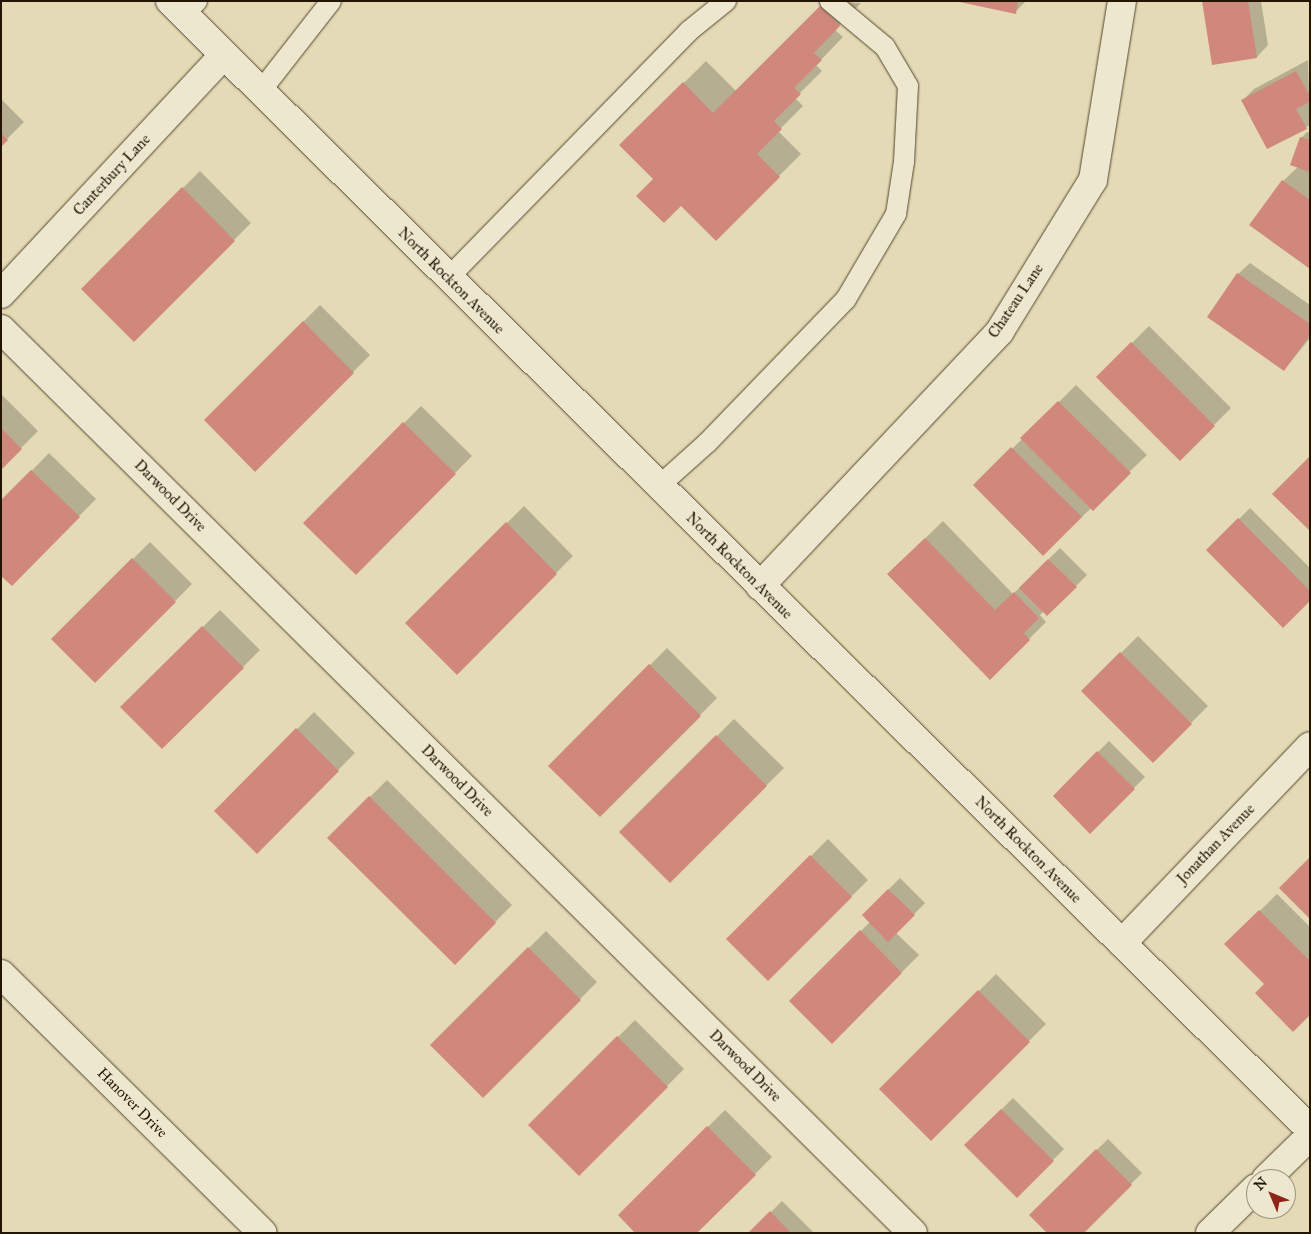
<!DOCTYPE html>
<html>
<head>
<meta charset="utf-8">
<style>
  body { margin:0 }
  #map { position:relative; width:1311px; height:1234px; overflow:hidden; background:#e4dab5; font-family:"IM FELL Great Primer",serif }
  div>[style] { position:absolute }
  .shadow>* { inset:0; background:#0003 }
  .building>* { inset:0; background:#d0887c }
  .roads { filter:drop-shadow(0 0 1px #54462f) drop-shadow(0 0 1px #54462f) }
  .service>* { height:20px; margin:-10px; padding:0 10px; transform-origin:10px; border-radius:10px; background:#ede7cf }
  .minor>* { height:28px; margin:-14px; padding:0 14px; transform-origin:14px; border-radius:14px; background:#ede7cf }
  .secondary>* { height:28px; margin:-14px; padding:0 14px; transform-origin:14px; border-radius:14px; background:#ede7cf }
  span { translate:-50% -50%; white-space:nowrap; text-align:center; line-height:1.15; -webkit-text-stroke:4px #ede7cf; paint-order:stroke }
  .street-label { font-size:15px; color:#241402 }
  .frame { position:absolute; inset:0; border:2px solid #241402; pointer-events:none }
  .north { position:absolute; left:1246px; top:1169px; width:50px; height:50px; box-sizing:border-box; background:#ede7cf; border:1px solid #9d937d; border-radius:50%; rotate:315deg; font-size:14px; font-weight:700; line-height:20px; text-align:center; color:#241402 }
  .north::after { content:''; display:block; margin:auto; width:18px; height:22px; background:#8f2418; clip-path:polygon(50% 0,100% 100%,50% 72%,0 100%) }
</style>
</head>
<body>
<div id="map">
  <div class="shadow">
    <div style="clip-path:polygon(826px 1px,861px 3px,835px 30px,843px 37px,816px 65px,822px 71px,795px 98px,803px 106px,778px 131px,801px 154px,716px 239px,621px 145px,706px 61px,736px 91px)"></div>
    <div style="clip-path:polygon(957px 1px,1026px 1px,1015px 12px)"></div>
    <div style="clip-path:polygon(1203px 1px,1261px 1px,1268px 45px,1257px 57px)"></div>
    <div style="clip-path:polygon(1308px 60px,1310px 124px,1306px 128px,1243px 100px,1254px 89px)"></div>
    <div style="clip-path:polygon(1px 99px,24px 122px,1px 145px)"></div>
    <div style="clip-path:polygon(1307px 132px,1310px 133px,1310px 267px,1283px 181px,1298px 167px,1301px 138px)"></div>
    <div style="clip-path:polygon(200px 171px,251px 223px,134px 340px,82px 289px)"></div>
    <div style="clip-path:polygon(1250px 263px,1310px 305px,1310px 338px,1284px 370px,1238px 274px)"></div>
    <div style="clip-path:polygon(320px 305px,370px 355px,256px 470px,206px 420px)"></div>
    <div style="clip-path:polygon(1149px 326px,1231px 408px,1180px 459px,1098px 377px)"></div>
    <div style="clip-path:polygon(1076px 385px,1147px 455px,1043px 554px,975px 486px)"></div>
    <div style="clip-path:polygon(1px 394px,38px 431px,1px 468px)"></div>
    <div style="clip-path:polygon(421px 406px,472px 456px,356px 573px,305px 523px)"></div>
    <div style="clip-path:polygon(49px 453px,96px 499px,12px 584px,1px 502px)"></div>
    <div style="clip-path:polygon(524px 506px,573px 556px,457px 673px,407px 623px)"></div>
    <div style="clip-path:polygon(1250px 508px,1310px 568px,1310px 599px,1208px 550px)"></div>
    <div style="clip-path:polygon(943px 521px,1013px 594px,1060px 548px,1087px 575px,1047px 615px,1044px 611px,1040px 615px,1046px 622px,990px 678px,906px 557px)"></div>
    <div style="clip-path:polygon(150px 542px,192px 584px,95px 682px,53px 639px)"></div>
    <div style="clip-path:polygon(220px 610px,260px 650px,162px 748px,122px 707px)"></div>
    <div style="clip-path:polygon(1138px 636px,1208px 706px,1153px 761px,1083px 691px)"></div>
    <div style="clip-path:polygon(667px 648px,717px 698px,600px 816px,550px 766px)"></div>
    <div style="clip-path:polygon(314px 712px,355px 753px,257px 852px,216px 811px)"></div>
    <div style="clip-path:polygon(734px 719px,784px 768px,670px 881px,621px 832px)"></div>
    <div style="clip-path:polygon(1109px 741px,1145px 777px,1090px 832px,1054px 796px)"></div>
    <div style="clip-path:polygon(387px 780px,512px 905px,455px 963px,329px 838px)"></div>
    <div style="clip-path:polygon(828px 839px,868px 880px,768px 980px,728px 939px)"></div>
    <div style="clip-path:polygon(900px 878px,925px 903px,896px 933px,919px 955px,832px 1042px,791px 1001px,870px 922px,863px 915px)"></div>
    <div style="clip-path:polygon(1277px 894px,1310px 927px,1310px 1013px,1266px 984px,1226px 944px)"></div>
    <div style="clip-path:polygon(546px 931px,597px 982px,483px 1097px,431px 1045px)"></div>
    <div style="clip-path:polygon(996px 974px,1046px 1024px,931px 1139px,881px 1089px)"></div>
    <div style="clip-path:polygon(635px 1020px,684px 1069px,579px 1174px,530px 1125px)"></div>
    <div style="clip-path:polygon(1013px 1098px,1064px 1149px,1017px 1196px,966px 1145px)"></div>
    <div style="clip-path:polygon(725px 1110px,772px 1157px,696px 1233px,619px 1215px)"></div>
    <div style="clip-path:polygon(1108px 1139px,1142px 1173px,1082px 1233px,1031px 1215px)"></div>
    <div style="clip-path:polygon(782px 1201px,814px 1233px,750px 1233px)"></div>
  </div>
  <div class="building">
    <div style="clip-path:polygon(955px 1px,1018px 1px,1016px 14px)"></div>
    <div style="clip-path:polygon(1202px 1px,1248px 1px,1257px 58px,1212px 65px)"></div>
    <div style="clip-path:polygon(820px 6px,840px 26px,814px 53px,822px 60px,794px 88px,801px 94px,774px 121px,782px 129px,757px 154px,780px 177px,716px 241px,681px 206px,664px 223px,636px 196px,653px 179px,619px 145px,683px 82px,713px 113px)"></div>
    <div style="clip-path:polygon(1296px 71px,1310px 96px,1310px 102px,1296px 109px,1307px 129px,1267px 149px,1241px 100px)"></div>
    <div style="clip-path:polygon(1px 133px,8px 140px,1px 147px)"></div>
    <div style="clip-path:polygon(1300px 137px,1310px 140px,1310px 172px,1290px 165px)"></div>
    <div style="clip-path:polygon(1282px 180px,1310px 200px,1310px 269px,1249px 225px)"></div>
    <div style="clip-path:polygon(182px 187px,235px 241px,134px 342px,81px 289px)"></div>
    <div style="clip-path:polygon(1237px 273px,1310px 324px,1310px 335px,1284px 371px,1207px 317px)"></div>
    <div style="clip-path:polygon(303px 321px,354px 373px,255px 472px,204px 420px)"></div>
    <div style="clip-path:polygon(1131px 342px,1215px 426px,1180px 461px,1096px 377px)"></div>
    <div style="clip-path:polygon(1058px 401px,1131px 473px,1093px 511px,1020px 438px)"></div>
    <div style="clip-path:polygon(403px 422px,456px 474px,356px 575px,303px 523px)"></div>
    <div style="clip-path:polygon(1px 428px,22px 449px,1px 470px)"></div>
    <div style="clip-path:polygon(1011px 447px,1082px 517px,1043px 556px,973px 485px)"></div>
    <div style="clip-path:polygon(1310px 456px,1310px 531px,1272px 494px)"></div>
    <div style="clip-path:polygon(31px 470px,80px 517px,12px 586px,1px 576px,1px 500px)"></div>
    <div style="clip-path:polygon(1238px 518px,1310px 591px,1310px 601px,1283px 628px,1206px 550px)"></div>
    <div style="clip-path:polygon(506px 522px,557px 574px,457px 675px,405px 623px)"></div>
    <div style="clip-path:polygon(925px 538px,995px 610px,1014px 592px,1039px 618px,1024px 633px,1030px 640px,990px 680px,887px 574px)"></div>
    <div style="clip-path:polygon(132px 558px,176px 602px,95px 683px,51px 639px)"></div>
    <div style="clip-path:polygon(1048px 559px,1077px 587px,1047px 616px,1019px 588px)"></div>
    <div style="clip-path:polygon(202px 626px,244px 668px,162px 749px,120px 707px)"></div>
    <div style="clip-path:polygon(1120px 652px,1192px 724px,1153px 763px,1081px 691px)"></div>
    <div style="clip-path:polygon(649px 664px,701px 716px,600px 817px,548px 766px)"></div>
    <div style="clip-path:polygon(296px 728px,339px 771px,257px 854px,214px 811px)"></div>
    <div style="clip-path:polygon(716px 735px,767px 786px,670px 883px,619px 832px)"></div>
    <div style="clip-path:polygon(1097px 751px,1135px 789px,1090px 834px,1053px 796px)"></div>
    <div style="clip-path:polygon(369px 796px,496px 923px,455px 965px,327px 838px)"></div>
    <div style="clip-path:polygon(810px 855px,852px 897px,768px 981px,726px 939px)"></div>
    <div style="clip-path:polygon(1310px 857px,1310px 919px,1279px 888px)"></div>
    <div style="clip-path:polygon(888px 889px,915px 915px,888px 942px,862px 915px)"></div>
    <div style="clip-path:polygon(1259px 910px,1310px 961px,1310px 1015px,1293px 1032px,1255px 993px,1264px 984px,1224px 944px)"></div>
    <div style="clip-path:polygon(860px 930px,902px 973px,832px 1044px,789px 1001px)"></div>
    <div style="clip-path:polygon(528px 947px,581px 1000px,483px 1098px,430px 1045px)"></div>
    <div style="clip-path:polygon(978px 990px,1030px 1042px,931px 1141px,879px 1089px)"></div>
    <div style="clip-path:polygon(617px 1036px,668px 1087px,579px 1176px,528px 1125px)"></div>
    <div style="clip-path:polygon(1001px 1109px,1054px 1161px,1017px 1198px,964px 1145px)"></div>
    <div style="clip-path:polygon(707px 1126px,756px 1175px,697px 1233px,635px 1233px,618px 1215px)"></div>
    <div style="clip-path:polygon(1096px 1149px,1132px 1185px,1084px 1233px,1047px 1233px,1029px 1215px)"></div>
    <div style="clip-path:polygon(770px 1211px,791px 1233px,748px 1233px)"></div>
  </div>
  <div class="roads">
    <div class="service">
      <div style="left:183px;top:15px;width:20px;rotate:-45deg"></div>
      <div style="left:260px;top:92px;width:115px;rotate:-52deg"></div>
      <div style="left:448px;top:278px;width:345px;rotate:-45.7deg"></div>
      <div style="left:689px;top:31px;width:48px;rotate:-39deg"></div>
      <div style="left:659px;top:486px;width:64px;rotate:-41.9deg"></div>
      <div style="left:707px;top:443px;width:200px;rotate:-46deg"></div>
      <div style="left:846px;top:299px;width:99px;rotate:-59.5deg"></div>
      <div style="left:896px;top:214px;width:53px;rotate:-81.3deg"></div>
      <div style="left:904px;top:162px;width:76px;rotate:-87deg"></div>
      <div style="left:908px;top:86px;width:45px;rotate:-120.5deg"></div>
      <div style="left:885px;top:47px;width:72px;rotate:-140.1deg"></div>
    </div>
    <div class="minor">
      <div style="left:1px;top:294px;width:325px;rotate:-47deg"></div>
      <div style="left:1px;top:329px;width:1284px;rotate:44.75deg"></div>
      <div style="left:760px;top:586px;width:350px;rotate:-46.7deg"></div>
      <div style="left:1000px;top:331px;width:177px;rotate:-58.4deg"></div>
      <div style="left:1093px;top:180px;width:181px;rotate:-80.8deg"></div>
      <div style="left:1122px;top:943px;width:272px;rotate:-46.3deg"></div>
      <div style="left:1px;top:974px;width:368px;rotate:44.7deg"></div>
      <div style="left:1266px;top:1179px;width:62px;rotate:-44.3deg"></div>
      <div style="left:1210px;top:1233px;width:64px;rotate:-44.4deg"></div>
    </div>
    <div class="secondary">
      <div style="left:170px;top:1px;width:1604px;rotate:44.7deg"></div>
    </div>
  </div>
  <div class="street-label">
    <span style="left:112px;top:175px;rotate:-47deg">Canterbury Lane</span>
    <span style="left:451px;top:281px;rotate:45deg">North Rockton Avenue</span>
    <span style="left:1016px;top:301px;rotate:-56deg">Chateau Lane</span>
    <span style="left:170px;top:496px;rotate:45deg">Darwood Drive</span>
    <span style="left:739px;top:566px;rotate:45deg">North Rockton Avenue</span>
    <span style="left:457px;top:781px;rotate:45deg">Darwood Drive</span>
    <span style="left:1216px;top:844px;rotate:-46deg">Jonathan Avenue</span>
    <span style="left:1028px;top:850px;rotate:45deg">North Rockton Avenue</span>
    <span style="left:745px;top:1066px;rotate:45deg">Darwood Drive</span>
    <span style="left:132px;top:1103px;rotate:45deg">Hanover Drive</span>
  </div>
  <div class="frame"></div>
  <div class="north">N</div>
</div>
</body>
</html>
